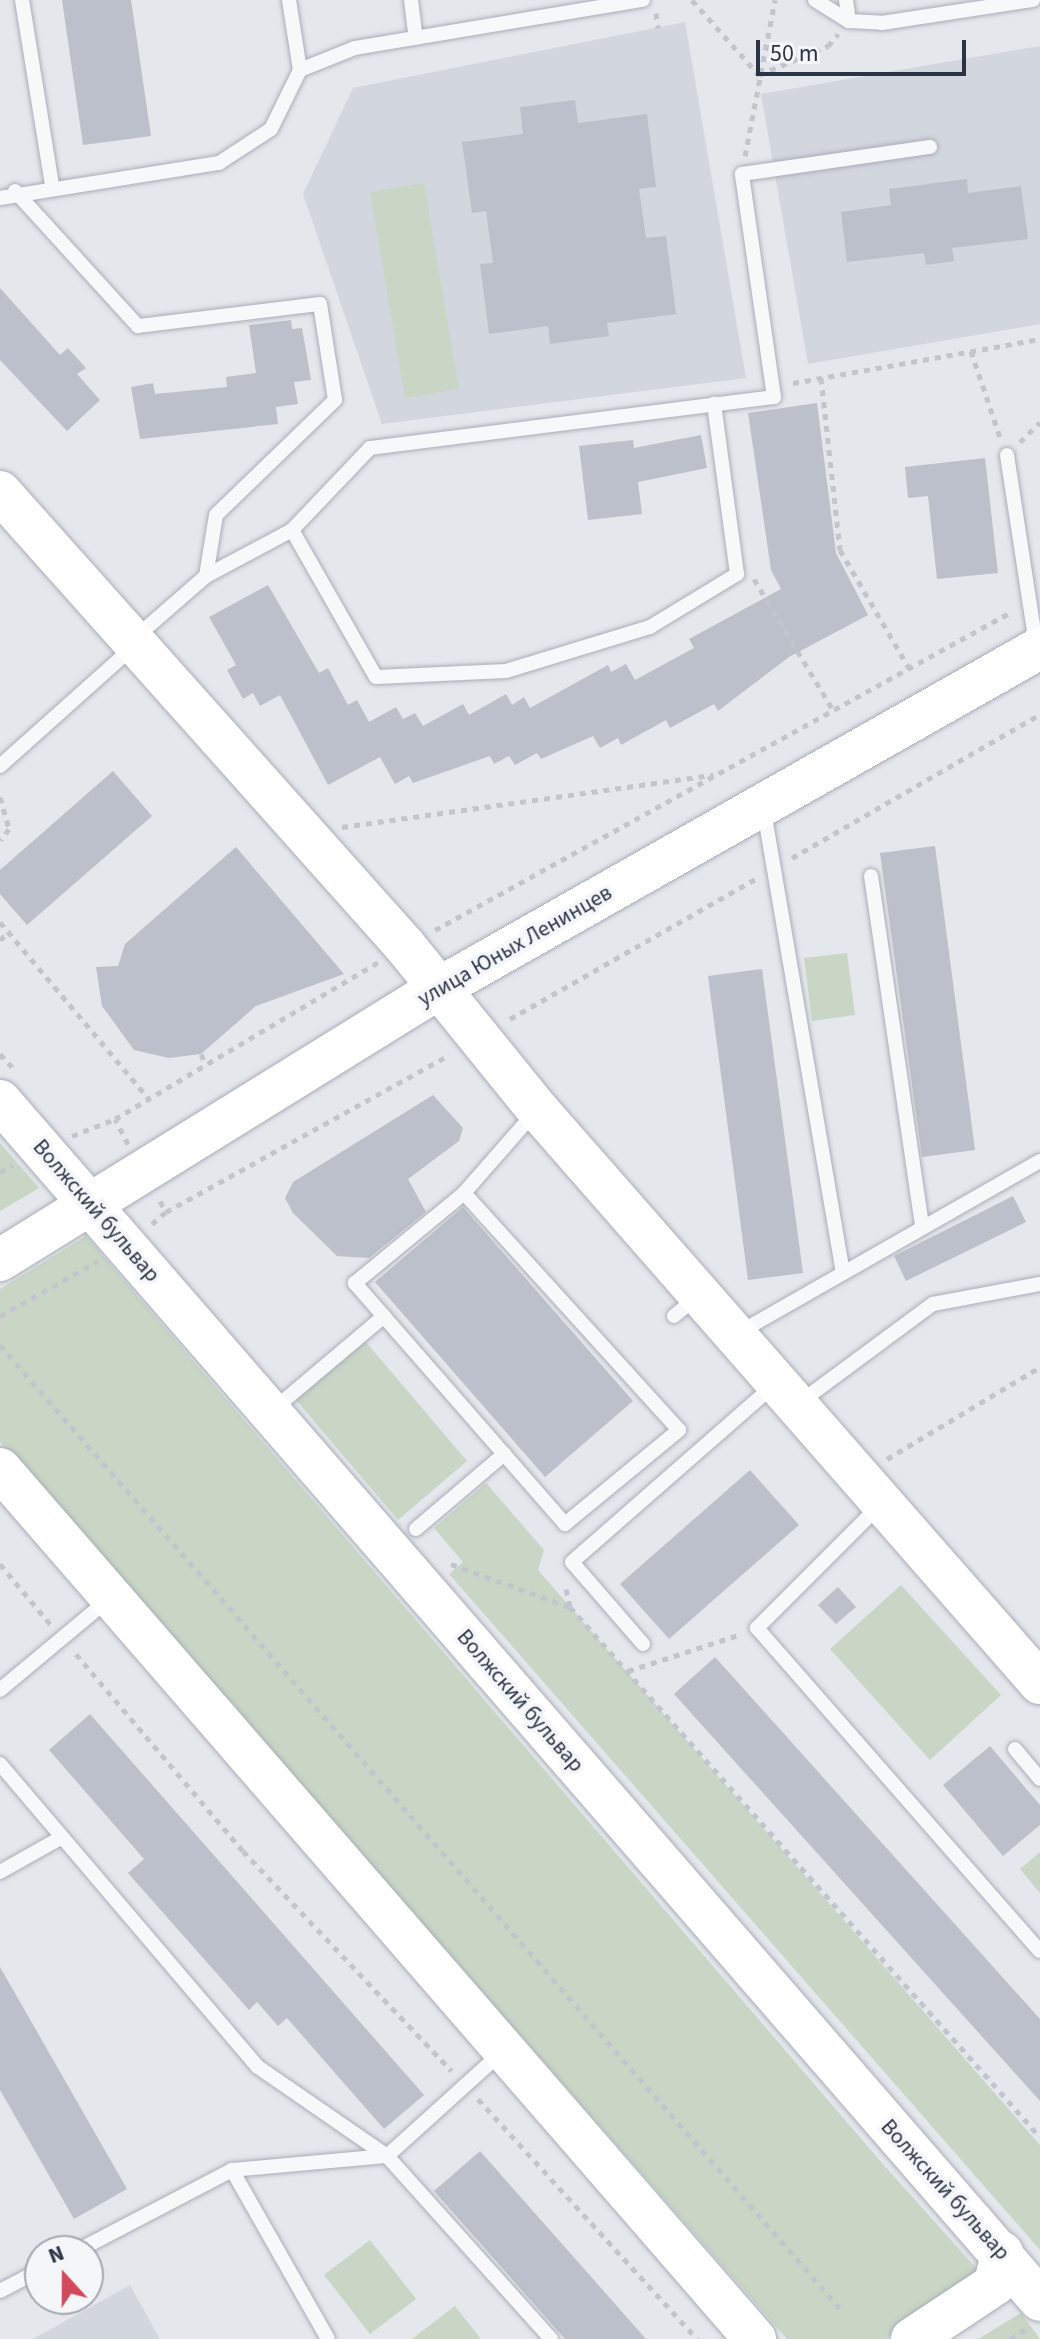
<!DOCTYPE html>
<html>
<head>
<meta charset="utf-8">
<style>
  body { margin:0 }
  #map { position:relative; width:1040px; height:2339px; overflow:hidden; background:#e4e7ec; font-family:"Source Sans 3",sans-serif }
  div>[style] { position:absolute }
  .built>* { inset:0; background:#d2d6de }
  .green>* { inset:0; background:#c9d6c5 }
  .building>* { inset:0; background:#bbc0ca }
  .path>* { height:5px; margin-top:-2.5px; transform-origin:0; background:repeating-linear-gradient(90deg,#c2c5cb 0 6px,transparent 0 12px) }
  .roads { filter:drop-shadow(0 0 2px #a9aeb7) drop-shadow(0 0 2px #a9aeb7) }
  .lane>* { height:14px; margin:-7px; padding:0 7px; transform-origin:7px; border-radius:7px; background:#f7f8fa }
  .secondary>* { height:42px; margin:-21px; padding:0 21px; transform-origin:21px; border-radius:21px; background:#fff }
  span { translate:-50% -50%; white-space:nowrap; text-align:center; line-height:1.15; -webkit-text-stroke:7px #f4f6f9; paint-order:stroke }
  .street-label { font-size:22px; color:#2b3445 }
  .north { position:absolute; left:24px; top:2235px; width:80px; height:80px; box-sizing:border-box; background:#f4f6f9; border:2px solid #a4a8b1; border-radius:50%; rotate:339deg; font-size:22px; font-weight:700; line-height:32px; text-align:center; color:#2b3445 }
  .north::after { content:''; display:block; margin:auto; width:28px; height:36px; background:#d1495b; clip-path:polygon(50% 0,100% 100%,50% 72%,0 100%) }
  .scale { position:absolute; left:756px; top:40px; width:210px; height:36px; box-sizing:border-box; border:4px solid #2b3445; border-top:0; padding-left:10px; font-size:24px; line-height:28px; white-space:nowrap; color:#2b3445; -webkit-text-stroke:6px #f4f6f9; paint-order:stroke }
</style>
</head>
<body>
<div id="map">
  <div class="built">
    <div style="clip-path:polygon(685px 22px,746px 378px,382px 424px,303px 194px,353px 88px)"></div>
    <div style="clip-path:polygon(1040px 46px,1040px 324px,808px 364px,761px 94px)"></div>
    <div style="clip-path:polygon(130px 2285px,160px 2339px,33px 2339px)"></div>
  </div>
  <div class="green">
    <div style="clip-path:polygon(424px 183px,459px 389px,405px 398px,370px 192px)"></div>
    <div style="clip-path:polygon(847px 953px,855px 1015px,812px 1021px,804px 958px)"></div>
    <div style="clip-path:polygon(0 1143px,39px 1188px,0 1211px)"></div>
    <div style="clip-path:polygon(86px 1236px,882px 2163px,985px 2278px,885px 2339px,787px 2339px,0 1442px,0 1289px)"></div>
    <div style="clip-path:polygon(365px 1341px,467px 1461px,398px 1520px,296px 1400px)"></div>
    <div style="clip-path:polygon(486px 1483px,544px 1550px,538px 1570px,1040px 2145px,1040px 2250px,449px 1574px,463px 1562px,434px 1528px)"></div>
    <div style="clip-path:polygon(901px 1585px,1001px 1695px,930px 1760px,830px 1649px)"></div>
    <div style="clip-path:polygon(1040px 1852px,1040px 1893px,1020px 1869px)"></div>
    <div style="clip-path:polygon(370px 2240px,416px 2299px,370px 2334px,324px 2275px)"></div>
    <div style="clip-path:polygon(455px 2306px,481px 2339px,412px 2339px)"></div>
    <div style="clip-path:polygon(1021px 2313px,1040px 2339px,978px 2339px)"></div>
  </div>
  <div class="building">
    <div style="clip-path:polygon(62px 0,131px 0,151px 136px,83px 145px)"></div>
    <div style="clip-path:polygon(575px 100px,578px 123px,647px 114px,656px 187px,639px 189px,646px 238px,666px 236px,676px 314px,607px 323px,609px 336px,550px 344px,548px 326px,489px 334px,480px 264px,493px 263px,486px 211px,472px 213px,462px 142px,523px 134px,520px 107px)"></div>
    <div style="clip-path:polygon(967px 179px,968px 193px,1021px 186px,1028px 239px,952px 248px,954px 261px,926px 265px,924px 253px,847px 262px,841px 212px,891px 205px,889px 189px)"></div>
    <div style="clip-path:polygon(0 288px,60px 355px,68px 348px,86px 368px,77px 374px,100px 400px,67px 431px,0 360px)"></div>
    <div style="clip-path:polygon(291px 320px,292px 329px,302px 328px,311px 380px,294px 382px,298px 404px,276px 407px,278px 424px,140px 439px,131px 387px,153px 383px,155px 394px,227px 387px,226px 377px,256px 373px,249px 325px)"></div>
    <div style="clip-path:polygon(817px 403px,836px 553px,868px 615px,789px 657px,718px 711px,714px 704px,670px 728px,666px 720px,621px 745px,618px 738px,600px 748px,593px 736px,541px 759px,537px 753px,515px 765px,509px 756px,494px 764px,490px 756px,413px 783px,409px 776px,395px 784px,380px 757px,328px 785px,280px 695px,260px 706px,253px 693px,243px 699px,227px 670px,236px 665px,209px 617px,268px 585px,319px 673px,328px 668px,348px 705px,357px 700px,369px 722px,396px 707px,403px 719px,415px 713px,423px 726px,463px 704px,469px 715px,506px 694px,512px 705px,524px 697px,530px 708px,608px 665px,611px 672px,626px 664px,635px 680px,694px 648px,689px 639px,781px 589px,771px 570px,748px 413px)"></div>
    <div style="clip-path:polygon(701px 435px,707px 468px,638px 482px,642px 514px,588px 520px,579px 446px,633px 440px,634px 448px)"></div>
    <div style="clip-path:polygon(985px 458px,998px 573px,937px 579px,928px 496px,908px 498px,905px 467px)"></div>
    <div style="clip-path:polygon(113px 771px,152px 816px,27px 925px,0 894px,0 870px)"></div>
    <div style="clip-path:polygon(935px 846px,975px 1150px,922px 1157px,880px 853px)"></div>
    <div style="clip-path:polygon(236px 847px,344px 974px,256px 1006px,201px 1054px,169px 1058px,134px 1050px,102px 1006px,96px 967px,118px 966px,125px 944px)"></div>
    <div style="clip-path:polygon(762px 969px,803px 1273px,748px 1280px,708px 976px)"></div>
    <div style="clip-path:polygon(433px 1095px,463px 1128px,459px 1141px,408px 1179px,426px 1212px,369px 1258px,337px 1256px,293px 1213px,285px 1198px,293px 1182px)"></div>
    <div style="clip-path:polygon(1013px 1196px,1026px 1222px,906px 1281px,894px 1256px)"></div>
    <div style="clip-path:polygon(463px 1207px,633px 1401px,545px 1477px,375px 1282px)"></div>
    <div style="clip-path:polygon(750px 1470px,799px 1525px,669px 1639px,620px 1584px)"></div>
    <div style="clip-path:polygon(838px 1587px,856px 1607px,836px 1624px,818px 1605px)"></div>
    <div style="clip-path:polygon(715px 1657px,1040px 2019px,1040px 2101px,674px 1694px)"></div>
    <div style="clip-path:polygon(90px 1714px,424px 2095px,384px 2129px,287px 2018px,278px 2026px,257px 2002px,249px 2010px,128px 1873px,144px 1859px,49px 1750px)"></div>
    <div style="clip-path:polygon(990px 1746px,1040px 1805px,1040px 1825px,1003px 1856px,943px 1785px)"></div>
    <div style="clip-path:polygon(0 1967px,127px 2189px,74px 2219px,0 2090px)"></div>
    <div style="clip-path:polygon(480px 2151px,646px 2339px,565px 2339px,434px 2191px)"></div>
  </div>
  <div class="path">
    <div style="left:692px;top:0;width:101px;rotate:48.2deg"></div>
    <div style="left:759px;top:75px;width:75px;rotate:-22.8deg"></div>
    <div style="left:828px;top:46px;width:16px;rotate:-50deg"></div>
    <div style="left:656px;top:13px;width:15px;rotate:82deg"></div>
    <div style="left:745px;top:156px;width:159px;rotate:-79.1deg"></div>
    <div style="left:971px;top:351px;width:91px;rotate:71.4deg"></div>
    <div style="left:821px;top:378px;width:173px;rotate:83.7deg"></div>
    <div style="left:840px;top:550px;width:137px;rotate:59.7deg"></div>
    <div style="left:793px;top:383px;width:251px;rotate:-10.1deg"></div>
    <div style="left:1020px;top:442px;width:28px;rotate:-45deg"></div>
    <div style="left:754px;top:579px;width:153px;rotate:58.9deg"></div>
    <div style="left:0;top:797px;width:33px;rotate:74deg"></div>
    <div style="left:9px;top:829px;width:14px;rotate:129deg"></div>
    <div style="left:342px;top:827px;width:375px;rotate:-8deg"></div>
    <div style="left:792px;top:858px;width:287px;rotate:-30.1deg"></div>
    <div style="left:0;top:922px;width:231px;rotate:49.9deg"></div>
    <div style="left:435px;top:930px;width:658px;rotate:-28.9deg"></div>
    <div style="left:0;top:940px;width:12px;rotate:-42deg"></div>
    <div style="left:510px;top:1019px;width:282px;rotate:-29.7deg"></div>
    <div style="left:0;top:1054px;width:21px;rotate:47deg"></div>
    <div style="left:201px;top:1054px;width:12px;rotate:66deg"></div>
    <div style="left:72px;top:1136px;width:46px;rotate:-21.6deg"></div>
    <div style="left:128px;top:1144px;width:28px;rotate:-117deg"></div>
    <div style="left:115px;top:1119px;width:306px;rotate:-30.8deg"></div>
    <div style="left:0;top:1172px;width:15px;rotate:-28deg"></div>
    <div style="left:160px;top:1201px;width:13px;rotate:61deg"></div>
    <div style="left:166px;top:1212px;width:324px;rotate:-29deg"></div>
    <div style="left:152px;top:1224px;width:18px;rotate:-41deg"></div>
    <div style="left:0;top:1316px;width:112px;rotate:-29.3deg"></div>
    <div style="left:0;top:1345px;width:1283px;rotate:48.92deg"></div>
    <div style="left:887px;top:1459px;width:179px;rotate:-31deg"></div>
    <div style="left:0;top:1564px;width:80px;rotate:50.1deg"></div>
    <div style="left:451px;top:1564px;width:126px;rotate:20deg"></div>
    <div style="left:566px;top:1589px;width:18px;rotate:77deg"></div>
    <div style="left:570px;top:1607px;width:708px;rotate:48.43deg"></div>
    <div style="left:76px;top:1654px;width:258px;rotate:49.7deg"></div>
    <div style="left:243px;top:1851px;width:303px;rotate:46.5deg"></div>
    <div style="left:628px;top:1671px;width:119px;rotate:-18.1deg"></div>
    <div style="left:478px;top:2099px;width:325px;rotate:47.6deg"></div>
    <div style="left:1010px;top:2339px;width:19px;rotate:-32deg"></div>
  </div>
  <div class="roads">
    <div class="lane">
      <div style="left:22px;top:0;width:188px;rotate:80.8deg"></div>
      <div style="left:289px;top:0;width:71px;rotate:81.1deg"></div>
      <div style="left:411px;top:0;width:38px;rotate:83deg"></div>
      <div style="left:815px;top:0;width:40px;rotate:32deg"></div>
      <div style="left:849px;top:21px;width:33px;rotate:3deg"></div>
      <div style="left:882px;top:23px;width:153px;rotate:-8.7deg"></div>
      <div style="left:846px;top:0;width:21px;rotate:82deg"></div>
      <div style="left:15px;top:191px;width:183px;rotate:47.7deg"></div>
      <div style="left:138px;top:326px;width:183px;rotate:-6.9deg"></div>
      <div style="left:320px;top:304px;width:97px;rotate:81.1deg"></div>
      <div style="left:335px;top:400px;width:165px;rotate:136deg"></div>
      <div style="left:216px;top:515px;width:62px;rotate:99.3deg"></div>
      <div style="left:0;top:198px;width:222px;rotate:-9.1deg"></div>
      <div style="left:219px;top:163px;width:62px;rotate:-33.2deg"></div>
      <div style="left:271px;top:129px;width:66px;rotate:-63.8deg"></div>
      <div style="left:300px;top:70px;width:59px;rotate:-21.8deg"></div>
      <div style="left:355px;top:48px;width:292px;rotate:-9.5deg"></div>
      <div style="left:1007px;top:455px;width:192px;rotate:81.3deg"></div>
      <div style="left:292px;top:530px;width:113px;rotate:-46.4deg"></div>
      <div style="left:370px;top:448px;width:407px;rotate:-7.2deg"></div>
      <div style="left:774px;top:397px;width:225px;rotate:-98.2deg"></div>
      <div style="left:742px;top:174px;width:190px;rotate:-8.2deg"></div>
      <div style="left:136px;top:637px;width:93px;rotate:-41.1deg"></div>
      <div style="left:206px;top:576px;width:98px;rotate:-28.1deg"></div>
      <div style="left:292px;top:530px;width:169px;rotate:60.3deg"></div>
      <div style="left:376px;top:677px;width:130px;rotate:-2.6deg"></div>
      <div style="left:506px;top:671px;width:151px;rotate:-17deg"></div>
      <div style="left:650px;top:627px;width:102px;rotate:-31.3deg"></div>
      <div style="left:737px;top:574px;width:172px;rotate:-97.7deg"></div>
      <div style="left:0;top:766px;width:178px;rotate:-41.8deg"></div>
      <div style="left:764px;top:811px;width:467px;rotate:80.3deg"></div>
      <div style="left:871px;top:876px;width:355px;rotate:81.7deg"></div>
      <div style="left:464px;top:1193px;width:320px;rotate:47.8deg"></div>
      <div style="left:679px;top:1430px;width:148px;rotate:140.5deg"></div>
      <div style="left:565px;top:1524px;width:320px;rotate:-131.1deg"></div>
      <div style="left:355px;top:1283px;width:141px;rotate:-39.5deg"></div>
      <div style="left:464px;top:1193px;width:106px;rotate:-48.8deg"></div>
      <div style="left:674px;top:1316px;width:31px;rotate:-40deg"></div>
      <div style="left:740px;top:1332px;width:345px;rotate:-29.7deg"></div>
      <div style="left:799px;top:1403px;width:167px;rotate:-36.5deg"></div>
      <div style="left:933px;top:1304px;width:109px;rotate:-10.6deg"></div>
      <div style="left:274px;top:1409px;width:144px;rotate:-40.2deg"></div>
      <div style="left:880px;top:1505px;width:174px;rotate:135deg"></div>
      <div style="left:757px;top:1628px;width:429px;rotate:48.8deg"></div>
      <div style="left:416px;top:1529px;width:116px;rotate:-40.4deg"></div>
      <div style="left:643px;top:1644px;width:108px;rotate:-130.9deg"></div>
      <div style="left:572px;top:1562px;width:269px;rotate:-41.2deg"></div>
      <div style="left:0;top:1690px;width:143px;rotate:-39.9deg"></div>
      <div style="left:1015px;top:1749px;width:39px;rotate:50deg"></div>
      <div style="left:0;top:1764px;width:398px;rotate:49.6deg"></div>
      <div style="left:258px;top:2067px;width:157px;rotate:34.6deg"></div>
      <div style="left:387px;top:2156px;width:246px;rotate:48.1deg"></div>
      <div style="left:0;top:1872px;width:71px;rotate:-29.4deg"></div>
      <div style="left:232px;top:2170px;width:156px;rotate:-5.2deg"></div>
      <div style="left:387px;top:2156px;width:154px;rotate:-42.1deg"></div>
      <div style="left:77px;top:2251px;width:175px;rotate:-27.6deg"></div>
      <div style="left:232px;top:2170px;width:194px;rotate:60.4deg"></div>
      <div style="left:0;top:2291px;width:45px;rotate:-27.7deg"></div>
    </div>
    <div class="secondary">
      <div style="left:0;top:492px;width:608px;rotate:48.26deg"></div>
      <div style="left:405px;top:946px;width:211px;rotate:51deg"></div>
      <div style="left:538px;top:1110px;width:762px;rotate:48.78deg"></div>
      <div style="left:0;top:1101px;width:1587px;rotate:49.06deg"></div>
      <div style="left:0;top:1260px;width:513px;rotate:-31.77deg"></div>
      <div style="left:436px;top:990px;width:694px;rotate:-29.52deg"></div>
      <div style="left:0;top:1469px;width:1152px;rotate:49.05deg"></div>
      <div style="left:912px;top:2339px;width:100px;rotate:-33.5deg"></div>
      <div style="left:995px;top:2284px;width:32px;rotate:-77deg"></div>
    </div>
  </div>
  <div class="street-label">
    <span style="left:515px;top:946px;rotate:-30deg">улица Юных Ленинцев</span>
    <span style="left:96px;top:1211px;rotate:49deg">Волжский бульвар</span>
    <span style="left:520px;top:1701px;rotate:49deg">Волжский бульвар</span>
    <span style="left:945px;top:2190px;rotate:48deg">Волжский бульвар</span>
  </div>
  <div class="north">N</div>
  <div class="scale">50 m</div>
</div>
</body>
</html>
